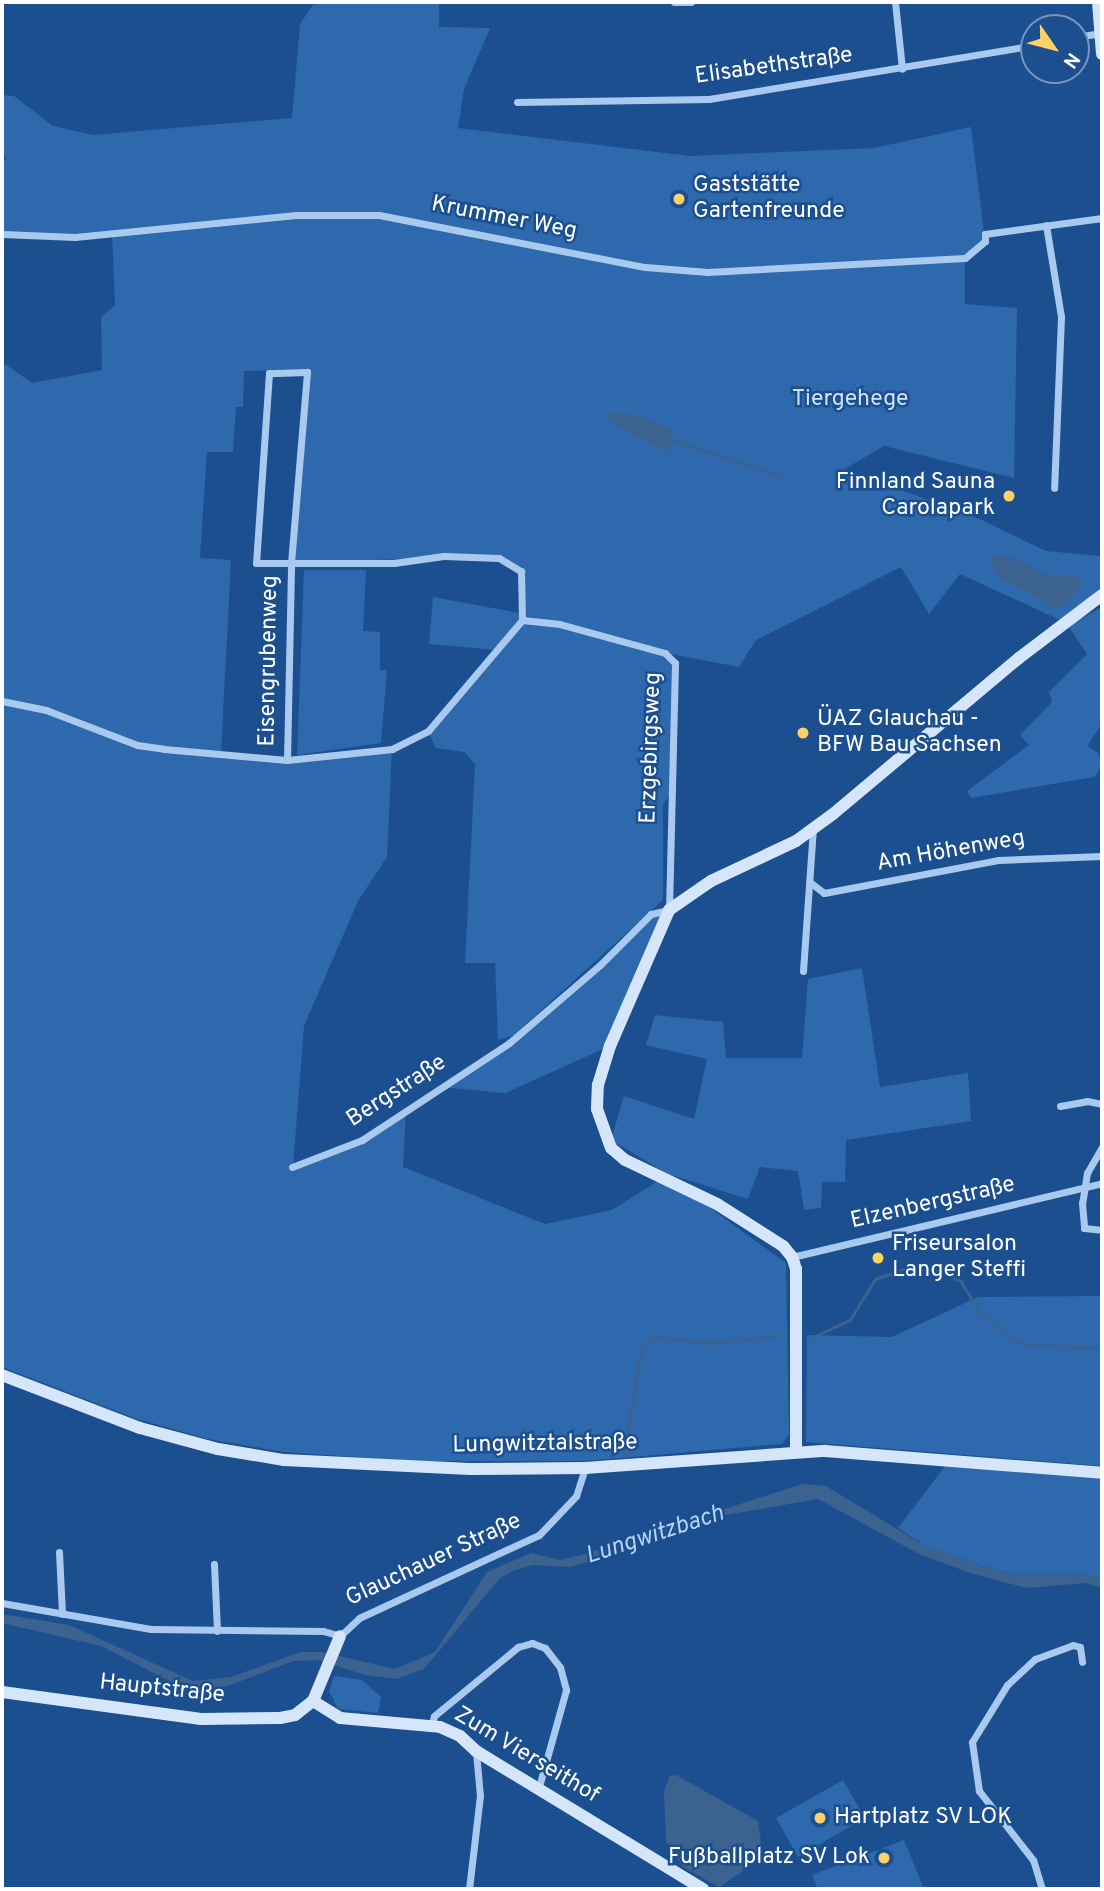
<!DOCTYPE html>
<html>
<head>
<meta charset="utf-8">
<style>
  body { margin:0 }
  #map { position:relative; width:1104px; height:1891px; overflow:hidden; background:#1b4f8f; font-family:Overpass,sans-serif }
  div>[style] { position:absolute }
  .green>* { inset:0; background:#2e69ad }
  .water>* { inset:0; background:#3c6290 }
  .stream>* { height:2.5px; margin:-1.25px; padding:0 1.25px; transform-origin:1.25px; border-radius:1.25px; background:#3c6290 }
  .street>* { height:7px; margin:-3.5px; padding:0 3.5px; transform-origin:3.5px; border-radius:3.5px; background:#a9c9ee }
  .secondary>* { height:12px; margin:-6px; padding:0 6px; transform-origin:6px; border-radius:6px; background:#d6e6fa }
  .dots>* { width:19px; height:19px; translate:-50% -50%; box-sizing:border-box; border:4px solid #1b4f8f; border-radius:50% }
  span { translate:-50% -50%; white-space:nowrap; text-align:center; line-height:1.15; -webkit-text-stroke:5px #1b4f8f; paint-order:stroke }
  .street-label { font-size:23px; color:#fff }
  .poi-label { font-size:23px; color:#fff }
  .left { translate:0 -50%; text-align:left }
  .right { translate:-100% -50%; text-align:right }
  .park-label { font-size:23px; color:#cfe3fa }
  .water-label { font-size:24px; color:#b5d3f5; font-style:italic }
  .frame { position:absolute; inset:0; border:4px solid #fff; pointer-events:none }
  .north { position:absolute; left:1020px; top:14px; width:70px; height:70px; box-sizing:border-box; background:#1b4f8f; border:2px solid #7695bc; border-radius:50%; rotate:125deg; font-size:19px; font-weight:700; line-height:28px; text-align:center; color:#fff }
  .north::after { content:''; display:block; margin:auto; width:24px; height:32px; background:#ffd166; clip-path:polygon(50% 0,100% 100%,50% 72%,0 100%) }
</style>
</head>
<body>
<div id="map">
  <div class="green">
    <div style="clip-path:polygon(315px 2px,439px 2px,439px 27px,490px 28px,464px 89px,458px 128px,690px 156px,874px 148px,971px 127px,985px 241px,965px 258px,965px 304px,1017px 308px,1014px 478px,884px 446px,845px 469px,982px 520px,1046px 551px,1102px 556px,1102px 587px,1060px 620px,960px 574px,929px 614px,901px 567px,756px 640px,739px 667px,666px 653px,675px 663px,671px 793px,663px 805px,663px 900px,514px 1035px,498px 1040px,495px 963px,465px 963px,475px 764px,464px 752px,436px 748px,428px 731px,496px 650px,429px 644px,433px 597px,519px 613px,521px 571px,499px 558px,292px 561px,308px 370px,244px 371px,243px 407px,236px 407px,233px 452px,207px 452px,200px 558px,231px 560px,221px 754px,287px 760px,392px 749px,387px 857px,358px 901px,304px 1026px,293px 1167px,362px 1140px,406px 1111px,403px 1167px,545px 1224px,612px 1210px,658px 1181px,706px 1205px,786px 1263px,789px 1435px,782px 1444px,586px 1461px,414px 1461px,284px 1452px,208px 1439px,134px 1418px,2px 1367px,2px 362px,32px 383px,102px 370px,101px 317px,115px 305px,112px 234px,2px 234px,2px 162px,7px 158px,2px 157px,2px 95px,14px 96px,53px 126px,93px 135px,292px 118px,300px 24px)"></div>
    <div style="clip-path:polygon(304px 570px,366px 570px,363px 631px,380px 632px,380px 670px,387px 670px,381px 743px,297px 755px)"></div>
    <div style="clip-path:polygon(1102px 607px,1102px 723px,1087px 746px,1098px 753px,1102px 766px,1094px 777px,971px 798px,967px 791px,1029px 745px,1020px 735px,1052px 702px,1049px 692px,1087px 654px,1068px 626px)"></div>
    <div style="clip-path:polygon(669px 910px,610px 1046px,505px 1093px,440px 1087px,509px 1043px,651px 914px)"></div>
    <div style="clip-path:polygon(862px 968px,880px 1087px,968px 1073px,971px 1121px,846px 1140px,845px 1182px,822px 1182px,821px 1208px,804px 1210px,798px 1171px,760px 1167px,748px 1199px,668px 1174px,611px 1140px,624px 1096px,694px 1119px,707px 1059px,646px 1045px,655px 1015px,723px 1022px,726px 1058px,802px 1058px,808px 979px)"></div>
    <div style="clip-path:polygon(1102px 1296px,1102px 1466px,806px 1442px,807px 1335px,892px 1337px,978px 1297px)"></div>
    <div style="clip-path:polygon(945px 1466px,1102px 1478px,1102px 1579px,1078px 1574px,1018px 1575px,982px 1566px,927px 1547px,898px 1528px)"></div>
    <div style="clip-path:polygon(334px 1676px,362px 1680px,381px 1697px,378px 1713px,338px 1709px,329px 1691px)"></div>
    <div style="clip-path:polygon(843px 1780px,865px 1818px,798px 1857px,776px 1818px)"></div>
    <div style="clip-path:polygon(904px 1840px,924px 1889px,818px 1889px,812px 1875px)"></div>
  </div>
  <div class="water">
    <div style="clip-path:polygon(604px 414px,634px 414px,669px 428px,674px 434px,667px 453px,615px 425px)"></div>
    <div style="clip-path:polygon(1005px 554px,1047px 575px,1073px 575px,1083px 582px,1066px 606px,1056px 608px,1001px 579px,991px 567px,991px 558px)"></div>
    <div style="clip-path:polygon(802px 1484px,826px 1486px,927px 1547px,981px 1566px,1018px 1575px,1078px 1574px,1102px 1579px,1102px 1588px,1086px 1583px,1027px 1588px,973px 1574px,919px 1554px,818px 1499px,726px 1515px,571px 1567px,533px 1565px,515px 1570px,500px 1578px,424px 1669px,397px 1679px,365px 1675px,318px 1660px,293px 1661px,225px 1687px,198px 1690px,181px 1687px,101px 1646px,2px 1623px,2px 1614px,69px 1625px,193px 1681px,231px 1677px,301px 1652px,322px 1652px,395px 1669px,435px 1652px,487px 1572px,531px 1553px,560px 1560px,585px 1554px)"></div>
    <div style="clip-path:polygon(676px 1775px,758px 1821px,761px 1842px,748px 1868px,719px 1887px,683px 1867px,666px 1842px,664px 1791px,670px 1776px)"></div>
  </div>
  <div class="stream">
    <div style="left:673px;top:440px;width:114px;rotate:18deg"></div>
    <div style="left:811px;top:1338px;width:43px;rotate:-24.8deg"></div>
    <div style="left:850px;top:1320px;width:48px;rotate:-58.6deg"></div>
    <div style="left:875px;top:1279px;width:51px;rotate:-18.4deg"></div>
    <div style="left:923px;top:1263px;width:42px;rotate:25.3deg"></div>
    <div style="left:961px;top:1281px;width:35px;rotate:59deg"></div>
    <div style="left:979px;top:1311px;width:41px;rotate:41.1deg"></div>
    <div style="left:1010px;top:1338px;width:18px;rotate:22deg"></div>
    <div style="left:1027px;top:1345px;width:75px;rotate:2.3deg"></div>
    <div style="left:624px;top:1457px;width:110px;rotate:-81.1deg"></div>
    <div style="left:641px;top:1348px;width:16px;rotate:-43deg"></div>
    <div style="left:653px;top:1337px;width:58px;rotate:5.9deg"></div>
    <div style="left:711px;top:1343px;width:69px;rotate:-5.8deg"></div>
  </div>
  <div class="street">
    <div style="left:674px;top:2px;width:17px"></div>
    <div style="left:895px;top:2px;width:67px;rotate:84deg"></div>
    <div style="left:1076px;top:37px;width:24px;rotate:-9deg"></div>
    <div style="left:517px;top:102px;width:192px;rotate:-0.9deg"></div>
    <div style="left:709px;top:99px;width:329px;rotate:-9.4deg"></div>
    <div style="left:1046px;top:225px;width:93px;rotate:80.7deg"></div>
    <div style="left:1061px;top:317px;width:171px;rotate:92.3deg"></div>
    <div style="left:2px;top:234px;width:73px;rotate:2.4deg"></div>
    <div style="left:75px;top:237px;width:222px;rotate:-5.7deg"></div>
    <div style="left:296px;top:215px;width:83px"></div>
    <div style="left:379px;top:215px;width:271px;rotate:11.1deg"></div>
    <div style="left:645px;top:267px;width:63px;rotate:4.5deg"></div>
    <div style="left:708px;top:272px;width:257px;rotate:-3.1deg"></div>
    <div style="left:965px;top:258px;width:26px;rotate:-40deg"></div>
    <div style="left:985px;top:241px;width:7px;rotate:-90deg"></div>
    <div style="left:985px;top:234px;width:118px;rotate:-7.8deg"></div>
    <div style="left:2px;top:701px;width:45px;rotate:11.6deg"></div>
    <div style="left:46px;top:710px;width:97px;rotate:21deg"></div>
    <div style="left:137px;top:745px;width:27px;rotate:8deg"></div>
    <div style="left:164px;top:749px;width:123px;rotate:5.1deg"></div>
    <div style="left:287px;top:760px;width:106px;rotate:-6deg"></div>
    <div style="left:392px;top:749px;width:40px;rotate:-26.6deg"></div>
    <div style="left:428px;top:731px;width:145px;rotate:-49.7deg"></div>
    <div style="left:287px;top:760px;width:197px;rotate:-88.8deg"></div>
    <div style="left:291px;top:563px;width:192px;rotate:-85.2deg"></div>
    <div style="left:307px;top:372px;width:38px;rotate:178deg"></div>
    <div style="left:269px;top:373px;width:190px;rotate:93.9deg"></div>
    <div style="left:256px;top:563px;width:138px"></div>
    <div style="left:394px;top:563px;width:50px;rotate:-8deg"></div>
    <div style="left:444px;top:556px;width:55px;rotate:2.1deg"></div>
    <div style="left:499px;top:558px;width:26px;rotate:31deg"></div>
    <div style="left:521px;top:571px;width:49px;rotate:88.8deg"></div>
    <div style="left:811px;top:883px;width:16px;rotate:38deg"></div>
    <div style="left:824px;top:893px;width:177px;rotate:-10.7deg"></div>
    <div style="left:998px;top:860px;width:104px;rotate:-2.2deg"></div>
    <div style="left:803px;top:971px;width:142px;rotate:-86deg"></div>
    <div style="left:1060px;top:1106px;width:27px;rotate:-10deg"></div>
    <div style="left:1087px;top:1101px;width:15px;rotate:11deg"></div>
    <div style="left:1102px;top:1147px;width:30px;rotate:120deg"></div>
    <div style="left:1087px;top:1173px;width:30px;rotate:99deg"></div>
    <div style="left:1082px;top:1203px;width:25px;rotate:85deg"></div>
    <div style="left:1084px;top:1228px;width:18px;rotate:6deg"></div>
    <div style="left:292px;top:1167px;width:75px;rotate:-21.1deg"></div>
    <div style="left:362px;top:1140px;width:176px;rotate:-33.4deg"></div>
    <div style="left:509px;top:1043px;width:120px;rotate:-40.6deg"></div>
    <div style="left:600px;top:965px;width:72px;rotate:-45deg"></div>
    <div style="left:651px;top:914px;width:18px;rotate:-13deg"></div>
    <div style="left:669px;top:910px;width:247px;rotate:-88.6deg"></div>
    <div style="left:675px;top:663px;width:14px;rotate:-135deg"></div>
    <div style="left:665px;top:653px;width:109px;rotate:-164.6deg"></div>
    <div style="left:560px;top:624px;width:38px;rotate:-174deg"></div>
    <div style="left:792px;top:1257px;width:319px;rotate:-13.4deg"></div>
    <div style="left:59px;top:1552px;width:62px;rotate:87.2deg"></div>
    <div style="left:214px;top:1564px;width:67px;rotate:87.4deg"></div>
    <div style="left:2px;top:1603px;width:151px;rotate:9.9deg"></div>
    <div style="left:151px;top:1629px;width:172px;rotate:0.7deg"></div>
    <div style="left:323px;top:1631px;width:18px;rotate:16deg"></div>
    <div style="left:340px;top:1636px;width:26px;rotate:-43deg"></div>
    <div style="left:359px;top:1618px;width:198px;rotate:-24.8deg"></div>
    <div style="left:539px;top:1535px;width:54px;rotate:-46.5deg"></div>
    <div style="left:576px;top:1496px;width:29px;rotate:-72deg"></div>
    <div style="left:431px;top:1726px;width:10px;rotate:-73deg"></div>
    <div style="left:434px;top:1716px;width:109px;rotate:-39.4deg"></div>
    <div style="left:518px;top:1647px;width:15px;rotate:-16deg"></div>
    <div style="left:532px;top:1643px;width:14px;rotate:21deg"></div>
    <div style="left:545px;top:1648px;width:24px;rotate:52deg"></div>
    <div style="left:560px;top:1667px;width:24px;rotate:75deg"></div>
    <div style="left:566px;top:1690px;width:101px;rotate:105.6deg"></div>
    <div style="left:469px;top:1889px;width:94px;rotate:-83.3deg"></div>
    <div style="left:480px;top:1796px;width:44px;rotate:-95.2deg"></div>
    <div style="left:1042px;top:1889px;width:30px;rotate:-107deg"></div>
    <div style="left:1033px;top:1860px;width:88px;rotate:-128deg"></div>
    <div style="left:979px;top:1791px;width:49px;rotate:-98.1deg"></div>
    <div style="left:972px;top:1742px;width:67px;rotate:-58.4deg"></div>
    <div style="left:1007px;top:1685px;width:38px;rotate:-43deg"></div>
    <div style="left:1035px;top:1659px;width:40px;rotate:-20.2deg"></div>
    <div style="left:1073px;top:1645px;width:7px;rotate:16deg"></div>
    <div style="left:1080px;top:1647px;width:15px;rotate:82deg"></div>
  </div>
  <div class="secondary">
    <div style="left:1098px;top:2px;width:52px;rotate:85.6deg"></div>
    <div style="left:2px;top:1375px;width:148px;rotate:21deg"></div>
    <div style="left:140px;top:1428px;width:81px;rotate:15.1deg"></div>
    <div style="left:218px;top:1449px;width:67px;rotate:9.5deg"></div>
    <div style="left:284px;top:1460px;width:186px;rotate:2.8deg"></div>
    <div style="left:470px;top:1469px;width:115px;rotate:-0.5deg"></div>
    <div style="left:585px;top:1468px;width:241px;rotate:-4.1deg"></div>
    <div style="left:825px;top:1451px;width:278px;rotate:4.5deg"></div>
    <div style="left:796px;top:1452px;width:183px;rotate:-90deg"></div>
    <div style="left:796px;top:1269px;width:13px;rotate:-108deg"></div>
    <div style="left:792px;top:1257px;width:14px;rotate:-129deg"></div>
    <div style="left:783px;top:1246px;width:78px;rotate:-147.5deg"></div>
    <div style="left:717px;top:1204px;width:102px;rotate:-154.4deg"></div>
    <div style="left:625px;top:1160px;width:18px;rotate:-139deg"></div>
    <div style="left:611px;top:1148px;width:41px;rotate:-109.7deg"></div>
    <div style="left:597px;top:1109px;width:24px;rotate:-88deg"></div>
    <div style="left:598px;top:1085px;width:41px;rotate:-72.9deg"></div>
    <div style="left:610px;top:1046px;width:148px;rotate:-66.5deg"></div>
    <div style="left:669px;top:910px;width:51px;rotate:-34.6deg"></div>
    <div style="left:711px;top:881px;width:94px;rotate:-25.2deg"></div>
    <div style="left:796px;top:841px;width:46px;rotate:-36.1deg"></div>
    <div style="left:833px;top:814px;width:243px;rotate:-40deg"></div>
    <div style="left:1019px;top:658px;width:104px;rotate:-37.2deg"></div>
    <div style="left:2px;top:1692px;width:201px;rotate:7.7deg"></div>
    <div style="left:201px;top:1719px;width:79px;rotate:-0.7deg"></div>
    <div style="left:280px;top:1718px;width:15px;rotate:-11deg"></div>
    <div style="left:295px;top:1715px;width:23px;rotate:-38deg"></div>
    <div style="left:313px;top:1701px;width:70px;rotate:-67.4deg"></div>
    <div style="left:313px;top:1701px;width:32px;rotate:32deg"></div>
    <div style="left:340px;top:1718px;width:100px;rotate:5.1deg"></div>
    <div style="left:440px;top:1727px;width:22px;rotate:24deg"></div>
    <div style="left:460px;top:1736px;width:22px;rotate:43deg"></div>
    <div style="left:476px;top:1751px;width:266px;rotate:31.3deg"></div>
  </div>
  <div class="dots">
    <div style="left:679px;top:199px;background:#ffd166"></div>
    <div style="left:1009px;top:496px;background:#ffd166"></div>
    <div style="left:803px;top:733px;background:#ffd166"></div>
    <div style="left:878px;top:1258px;background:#ffd166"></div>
    <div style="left:820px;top:1818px;background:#ffd166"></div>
    <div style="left:884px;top:1858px;background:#ffd166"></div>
  </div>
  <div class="street-label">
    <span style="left:774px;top:67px;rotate:-8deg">Elisabethstraße</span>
    <span style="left:504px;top:219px;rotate:11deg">Krummer Weg</span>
    <span style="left:270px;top:661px;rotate:-89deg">Eisengrubenweg</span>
    <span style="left:652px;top:748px;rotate:-88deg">Erzgebirgsweg</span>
    <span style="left:951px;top:852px;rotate:-10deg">Am Höhenweg</span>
    <span style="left:397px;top:1092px;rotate:-33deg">Bergstraße</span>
    <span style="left:933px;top:1204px;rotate:-13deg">Elzenbergstraße</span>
    <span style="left:545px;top:1445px;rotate:-1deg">Lungwitztalstraße</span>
    <span style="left:434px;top:1561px;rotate:-25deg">Glauchauer Straße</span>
    <span style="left:162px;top:1690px;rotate:6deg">Hauptstraße</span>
    <span style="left:526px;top:1756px;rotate:31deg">Zum Vierseithof</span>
  </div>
  <div class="poi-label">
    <span class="left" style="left:693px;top:199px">Gaststätte<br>Gartenfreunde</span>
    <span class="right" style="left:995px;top:496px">Finnland Sauna<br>Carolapark</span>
    <span class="left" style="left:817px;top:733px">ÜAZ Glauchau -<br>BFW Bau Sachsen</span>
    <span class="left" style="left:892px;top:1258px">Friseursalon<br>Langer Steffi</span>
    <span class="left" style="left:834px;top:1818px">Hartplatz SV LOK</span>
    <span class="right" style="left:870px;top:1858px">Fußballplatz SV Lok</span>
  </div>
  <div class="park-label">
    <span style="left:850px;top:400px">Tiergehege</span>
  </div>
  <div class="water-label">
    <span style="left:655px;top:1536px;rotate:-18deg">Lungwitzbach</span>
  </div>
  <div class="frame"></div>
  <div class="north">N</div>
</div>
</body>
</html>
